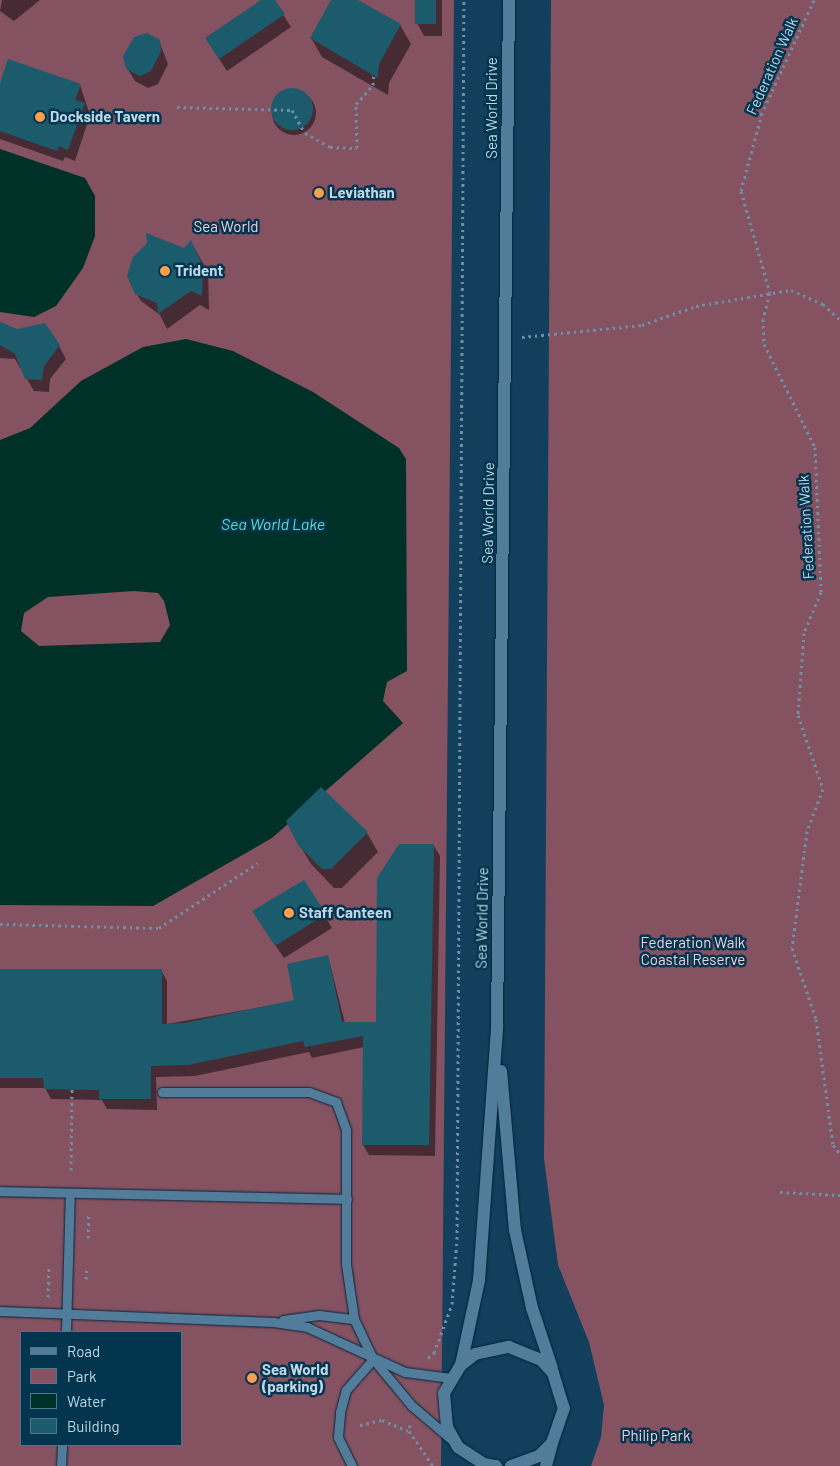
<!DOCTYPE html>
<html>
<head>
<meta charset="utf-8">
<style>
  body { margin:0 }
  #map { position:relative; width:840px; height:1466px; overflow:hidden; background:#123f5b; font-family:Barlow,sans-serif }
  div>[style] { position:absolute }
  .green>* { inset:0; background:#855262 }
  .water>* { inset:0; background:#003129 }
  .shadow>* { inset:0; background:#0007 }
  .round { border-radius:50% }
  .building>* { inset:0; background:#1c5b6c }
  .path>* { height:3px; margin-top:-1.5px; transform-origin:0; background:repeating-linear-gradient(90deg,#6e8fa5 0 2.5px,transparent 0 6.5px) }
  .roads { filter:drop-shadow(0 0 1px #032539) drop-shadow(0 0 1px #032539) }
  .service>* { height:9px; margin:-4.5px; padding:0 4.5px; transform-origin:4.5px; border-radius:4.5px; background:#517d9b }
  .tertiary>* { height:12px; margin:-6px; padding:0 6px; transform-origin:6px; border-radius:6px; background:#517d9b }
  .dots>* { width:14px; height:14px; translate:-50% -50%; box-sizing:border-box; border:2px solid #04354f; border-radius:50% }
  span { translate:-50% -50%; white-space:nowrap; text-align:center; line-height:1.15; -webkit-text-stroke:5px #04354f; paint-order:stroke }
  .street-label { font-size:15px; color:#bfd6e6 }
  .poi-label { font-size:15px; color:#bfd6e6; font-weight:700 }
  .left { translate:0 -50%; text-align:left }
  .park-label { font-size:15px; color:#f6ced9 }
  .water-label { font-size:16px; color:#5fdfc8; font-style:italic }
  .legend { position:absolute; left:20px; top:1331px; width:162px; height:115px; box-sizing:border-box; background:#04354f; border:1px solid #4f758b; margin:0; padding:6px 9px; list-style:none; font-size:15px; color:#bfd6e6 }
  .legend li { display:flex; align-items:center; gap:10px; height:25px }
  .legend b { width:25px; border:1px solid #4f758b }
</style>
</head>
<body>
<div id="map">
  <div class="green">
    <div style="clip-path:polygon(evenodd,0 0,454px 0,441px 1466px,0 1466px,0 0,21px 1332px,181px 1332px,181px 1445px,21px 1445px,21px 1332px)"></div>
    <div style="clip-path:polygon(551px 0,840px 0,840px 1466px,591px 1466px,601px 1437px,604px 1405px,589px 1342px,558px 1265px,544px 1159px)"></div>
  </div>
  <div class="water">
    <div style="clip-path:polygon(0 149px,85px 178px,95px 196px,95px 236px,83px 268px,56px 306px,34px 317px,0 312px)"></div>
    <div style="clip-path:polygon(evenodd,186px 339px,233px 351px,313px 392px,399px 448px,406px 459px,407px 671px,387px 682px,383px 701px,403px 723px,272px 838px,153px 906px,0 905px,0 440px,30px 428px,81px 381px,143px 347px,186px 339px,134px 591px,158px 593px,164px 601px,170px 625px,160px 642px,39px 646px,21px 631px,24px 613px,48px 597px,134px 591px)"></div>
  </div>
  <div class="shadow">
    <div style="clip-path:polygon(40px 0,14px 21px,0 11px,2px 0)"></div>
    <div style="clip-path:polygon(263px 0,274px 0,291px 27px,227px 71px,214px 51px)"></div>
    <div style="clip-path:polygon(332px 0,355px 0,400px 25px,411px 44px,389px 83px,388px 95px,322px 57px,311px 38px)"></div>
    <div style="clip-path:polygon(416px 0,442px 0,442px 36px,424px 36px,417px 23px)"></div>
    <div style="clip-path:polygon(159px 41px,168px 64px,158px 84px,148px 88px,135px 81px,127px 68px)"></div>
    <div style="clip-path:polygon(80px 85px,90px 115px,75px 161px,65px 157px,63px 161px,0 139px,0 86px)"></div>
    <div class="round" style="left:272px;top:91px;width:44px;height:44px"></div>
    <div style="clip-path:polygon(191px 242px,208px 272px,209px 310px,200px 305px,167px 329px,160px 315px,141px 301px,131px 285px,130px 265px,149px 244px,185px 249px)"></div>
    <div style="clip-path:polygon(0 328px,59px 346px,66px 359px,50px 379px,49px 392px,34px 391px,15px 359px,0 358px)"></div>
    <div style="clip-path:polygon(367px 833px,378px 852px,342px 888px,334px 888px,311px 864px,299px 844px)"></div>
    <div style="clip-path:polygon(434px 846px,440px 856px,435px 1156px,369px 1155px,363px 1145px,364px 1047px,312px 1058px,309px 1052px,195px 1076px,156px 1077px,157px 1110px,107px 1109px,102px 1100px,51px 1099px,45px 1088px,0 1088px,0 970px,161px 970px,167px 981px,167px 1024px,295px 1001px,328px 956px,345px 1023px,378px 1023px)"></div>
    <div style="clip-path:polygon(304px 882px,332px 928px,284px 958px,261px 924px)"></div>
  </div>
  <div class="building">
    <div style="clip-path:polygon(261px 0,275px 0,285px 14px,219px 59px,205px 38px)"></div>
    <div style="clip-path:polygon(331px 0,358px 0,401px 24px,379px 64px,378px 78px,310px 38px)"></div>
    <div style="clip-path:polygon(415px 0,436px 0,436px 24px,415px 24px)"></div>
    <div style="clip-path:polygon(147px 33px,160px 40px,161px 51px,151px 71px,140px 76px,126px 69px,123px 56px,134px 37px)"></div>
    <div style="clip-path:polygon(8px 59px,81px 84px,75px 100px,85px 103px,68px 150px,59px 146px,57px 151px,0 131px,0 83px)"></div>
    <div class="round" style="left:271px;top:88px;width:42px;height:42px"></div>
    <div style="clip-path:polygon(146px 233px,184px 248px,191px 240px,203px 266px,202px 296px,191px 291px,158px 314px,157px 303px,135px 294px,127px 276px,133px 257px,147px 243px)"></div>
    <div style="clip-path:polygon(0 322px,17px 329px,45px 323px,60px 345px,44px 366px,42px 380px,25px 379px,15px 354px,0 345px)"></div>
    <div style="clip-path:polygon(321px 787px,368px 832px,331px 869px,322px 869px,298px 845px,286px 821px)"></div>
    <div style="clip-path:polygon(399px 844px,434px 844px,429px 1145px,362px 1145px,363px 1036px,305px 1047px,303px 1041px,188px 1065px,151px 1066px,151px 1099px,99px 1099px,99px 1090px,44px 1089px,43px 1078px,0 1078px,0 969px,162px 969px,162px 1024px,185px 1023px,294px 1000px,287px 964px,328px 955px,342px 1022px,376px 1022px,377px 878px)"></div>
    <div style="clip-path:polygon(304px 880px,326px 914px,275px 946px,252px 911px)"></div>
  </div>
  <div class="path">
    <div style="left:814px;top:0;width:124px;rotate:114.7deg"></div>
    <div style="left:762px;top:113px;width:81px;rotate:105.1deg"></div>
    <div style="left:741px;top:191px;width:106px;rotate:74.1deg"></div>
    <div style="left:770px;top:293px;width:27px;rotate:105deg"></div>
    <div style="left:763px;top:319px;width:25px;rotate:88deg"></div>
    <div style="left:764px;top:344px;width:115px;rotate:63.7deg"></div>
    <div style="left:815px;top:447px;width:145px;rotate:87.6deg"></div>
    <div style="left:821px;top:592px;width:44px;rotate:112.5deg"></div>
    <div style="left:804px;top:633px;width:82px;rotate:94.2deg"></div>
    <div style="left:798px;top:715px;width:78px;rotate:71.3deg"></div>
    <div style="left:823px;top:789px;width:45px;rotate:110.9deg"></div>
    <div style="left:807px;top:831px;width:118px;rotate:97.3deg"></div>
    <div style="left:792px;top:948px;width:75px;rotate:71.3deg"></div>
    <div style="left:816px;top:1019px;width:127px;rotate:82.3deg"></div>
    <div style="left:833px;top:1145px;width:11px;rotate:52deg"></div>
    <div style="left:177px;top:107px;width:115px;rotate:1.5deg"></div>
    <div style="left:292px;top:110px;width:26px;rotate:61deg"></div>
    <div style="left:305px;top:133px;width:29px;rotate:29deg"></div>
    <div style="left:330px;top:147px;width:27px;rotate:2deg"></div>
    <div style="left:357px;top:148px;width:44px;rotate:-91.3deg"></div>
    <div style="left:356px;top:104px;width:25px;rotate:-48deg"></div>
    <div style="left:373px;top:85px;width:12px;rotate:-85deg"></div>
    <div style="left:522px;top:337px;width:121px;rotate:-5.7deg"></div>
    <div style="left:642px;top:325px;width:57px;rotate:-19.4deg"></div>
    <div style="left:696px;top:306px;width:96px;rotate:-9.6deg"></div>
    <div style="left:791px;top:290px;width:35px;rotate:24deg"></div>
    <div style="left:823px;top:304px;width:23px;rotate:43deg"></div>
    <div style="left:0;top:924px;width:159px;rotate:1.4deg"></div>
    <div style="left:159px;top:928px;width:118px;rotate:-33.3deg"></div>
    <div style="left:71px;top:1170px;width:81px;rotate:-89.3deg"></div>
    <div style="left:780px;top:1192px;width:60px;rotate:2.9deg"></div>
    <div style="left:88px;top:1238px;width:25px;rotate:-88deg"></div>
    <div style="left:86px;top:1279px;width:11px;rotate:-85deg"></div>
    <div style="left:48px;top:1297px;width:31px;rotate:-88deg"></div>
    <div style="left:428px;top:1358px;width:8px;rotate:-40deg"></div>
    <div style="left:434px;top:1353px;width:52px;rotate:-69.8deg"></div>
    <div style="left:452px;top:1304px;width:65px;rotate:-85.6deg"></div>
    <div style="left:457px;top:1239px;width:1239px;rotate:-89.68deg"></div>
    <div style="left:360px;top:1425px;width:23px;rotate:-13deg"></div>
    <div style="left:382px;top:1420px;width:28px;rotate:23deg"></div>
    <div style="left:410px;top:1425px;width:6px;rotate:99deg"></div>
    <div style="left:409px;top:1431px;width:42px;rotate:55.6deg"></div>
  </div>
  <div class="roads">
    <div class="service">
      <div style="left:162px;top:1092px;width:147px"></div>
      <div style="left:309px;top:1092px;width:29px;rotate:20deg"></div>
      <div style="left:336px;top:1102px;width:30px;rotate:70deg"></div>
      <div style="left:346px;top:1130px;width:134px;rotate:90deg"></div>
      <div style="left:346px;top:1264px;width:56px;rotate:81.7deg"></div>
      <div style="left:354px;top:1319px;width:44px;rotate:64.6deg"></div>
      <div style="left:373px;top:1359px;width:60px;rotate:50.4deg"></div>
      <div style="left:411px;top:1405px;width:54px;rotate:40.5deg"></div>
      <div style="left:0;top:1191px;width:347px;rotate:1.3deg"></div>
      <div style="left:0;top:1311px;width:273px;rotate:2.3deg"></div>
      <div style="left:273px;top:1322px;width:34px;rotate:8deg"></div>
      <div style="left:307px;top:1327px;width:108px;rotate:24.7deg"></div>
      <div style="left:405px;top:1372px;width:46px;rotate:7.4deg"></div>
      <div style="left:283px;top:1320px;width:36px;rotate:-8deg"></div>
      <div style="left:319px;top:1315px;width:35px;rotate:7deg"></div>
      <div style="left:66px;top:1332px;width:139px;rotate:-88.4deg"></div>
      <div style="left:61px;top:1466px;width:21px;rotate:-87deg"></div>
      <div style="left:352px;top:1466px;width:32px;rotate:-116deg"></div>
      <div style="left:338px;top:1437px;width:25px;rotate:-85deg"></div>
      <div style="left:340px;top:1412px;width:23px;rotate:-75deg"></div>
      <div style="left:346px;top:1390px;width:41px;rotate:-48.9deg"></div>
    </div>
    <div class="tertiary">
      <div style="left:501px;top:1071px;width:160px;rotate:85deg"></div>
      <div style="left:515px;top:1230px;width:80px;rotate:77.7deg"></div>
      <div style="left:532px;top:1308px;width:63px;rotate:71.6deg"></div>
      <div style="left:461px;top:1365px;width:87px;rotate:-78deg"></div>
      <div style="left:479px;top:1280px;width:255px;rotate:-85.9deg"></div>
      <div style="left:497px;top:1026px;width:1026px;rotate:-89.33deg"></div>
      <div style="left:496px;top:1466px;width:12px;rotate:-171deg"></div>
      <div style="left:484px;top:1464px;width:31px;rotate:-147deg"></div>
      <div style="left:458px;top:1447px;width:23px;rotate:-119deg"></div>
      <div style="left:447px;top:1427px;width:34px;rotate:-95deg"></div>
      <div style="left:444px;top:1393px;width:33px;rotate:-59deg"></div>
      <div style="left:461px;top:1365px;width:18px;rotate:-38deg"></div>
      <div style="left:475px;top:1354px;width:35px;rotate:-12deg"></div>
      <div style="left:509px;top:1347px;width:35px;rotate:22deg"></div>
      <div style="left:541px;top:1360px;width:18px;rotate:47deg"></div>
      <div style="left:553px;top:1373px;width:37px;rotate:73deg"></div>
      <div style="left:564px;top:1408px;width:37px;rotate:109deg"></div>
      <div style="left:552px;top:1443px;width:18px;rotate:135deg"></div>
      <div style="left:539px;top:1456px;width:30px;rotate:160deg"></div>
      <div style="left:546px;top:1466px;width:24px;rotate:-75deg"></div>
    </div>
  </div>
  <div class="dots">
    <div style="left:40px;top:117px;background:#fa9f4e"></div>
    <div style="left:319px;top:193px;background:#fa9f4e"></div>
    <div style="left:165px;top:271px;background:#fa9f4e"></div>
    <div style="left:289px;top:913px;background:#fa9f4e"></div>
    <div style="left:252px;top:1378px;background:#fa9f4e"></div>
  </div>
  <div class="street-label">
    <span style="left:772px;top:66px;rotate:-66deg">Federation Walk</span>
    <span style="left:492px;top:108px;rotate:-90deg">Sea World Drive</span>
    <span style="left:488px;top:513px;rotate:-89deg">Sea World Drive</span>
    <span style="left:806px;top:527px;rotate:-93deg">Federation Walk</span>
    <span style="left:482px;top:918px;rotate:-89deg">Sea World Drive</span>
  </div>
  <div class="poi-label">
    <span class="left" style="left:50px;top:117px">Dockside Tavern</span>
    <span class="left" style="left:329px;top:193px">Leviathan</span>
    <span class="left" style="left:175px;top:271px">Trident</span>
    <span class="left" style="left:299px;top:913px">Staff Canteen</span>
    <span class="left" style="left:262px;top:1378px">Sea World<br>(parking)</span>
  </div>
  <div class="park-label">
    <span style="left:226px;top:227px">Sea World</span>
    <span style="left:693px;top:951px">Federation Walk<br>Coastal Reserve</span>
    <span style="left:656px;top:1436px">Philip Park</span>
  </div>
  <div class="water-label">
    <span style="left:273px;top:524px">Sea World Lake</span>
  </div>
  <ul class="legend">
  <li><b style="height:6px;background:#517d9b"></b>Road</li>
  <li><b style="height:14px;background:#855262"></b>Park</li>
  <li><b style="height:14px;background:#003129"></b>Water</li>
  <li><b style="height:14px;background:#1c5b6c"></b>Building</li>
  </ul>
</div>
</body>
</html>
